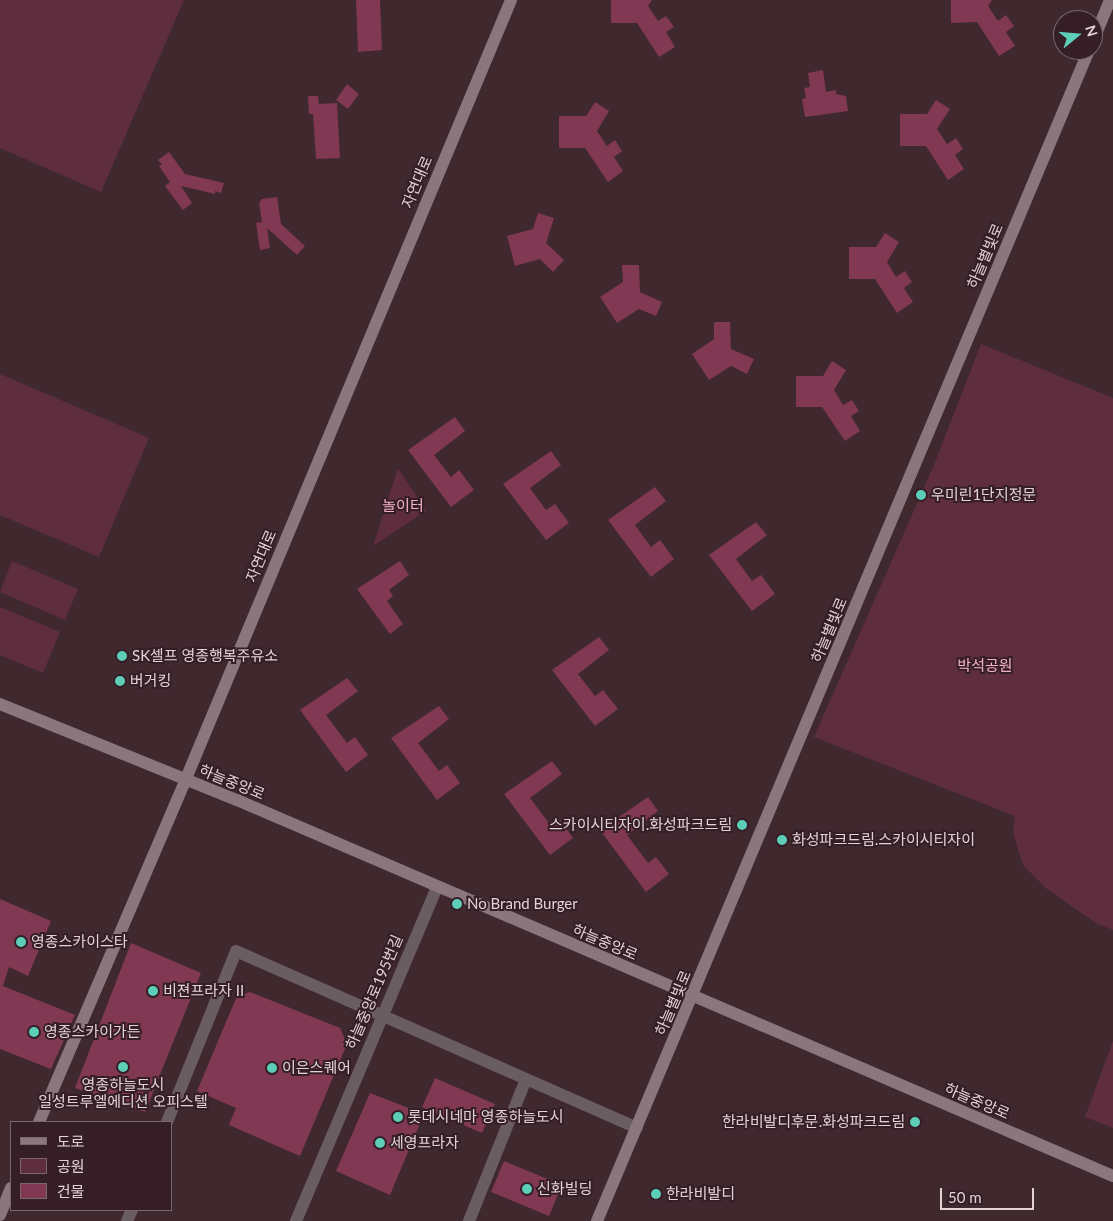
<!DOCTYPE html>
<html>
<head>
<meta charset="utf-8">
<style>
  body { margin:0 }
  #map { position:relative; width:1113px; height:1221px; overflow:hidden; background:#40282f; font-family:Lato,"Noto Sans KR",sans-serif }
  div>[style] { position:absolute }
  .green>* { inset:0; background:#5e2e3f }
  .building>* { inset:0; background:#803853 }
  .street>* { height:12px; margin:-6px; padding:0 6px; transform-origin:6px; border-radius:6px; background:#6a5d61 }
  .secondary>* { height:12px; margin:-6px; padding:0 6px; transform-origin:6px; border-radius:6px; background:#8a767c }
  .dots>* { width:14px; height:14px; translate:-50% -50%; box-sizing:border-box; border:2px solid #351e26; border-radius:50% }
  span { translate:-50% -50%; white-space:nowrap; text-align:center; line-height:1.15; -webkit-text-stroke:4px #351e26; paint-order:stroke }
  .street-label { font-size:15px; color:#e2d2d6 }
  .poi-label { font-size:15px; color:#e2d2d6 }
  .left { translate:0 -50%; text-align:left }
  .right { translate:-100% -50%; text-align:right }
  .park-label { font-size:15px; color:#f4b2c6 }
  .legend { position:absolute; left:10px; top:1121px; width:162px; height:90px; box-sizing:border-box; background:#351e26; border:1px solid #7a666c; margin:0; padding:6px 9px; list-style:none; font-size:15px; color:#e2d2d6 }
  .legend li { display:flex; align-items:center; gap:10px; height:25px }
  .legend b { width:25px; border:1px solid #7a666c }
  .north { position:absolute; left:1053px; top:10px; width:50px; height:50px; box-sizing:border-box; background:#351e26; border:1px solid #7a666c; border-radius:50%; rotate:73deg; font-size:14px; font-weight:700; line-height:20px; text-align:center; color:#e2d2d6 }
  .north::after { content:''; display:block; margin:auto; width:18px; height:22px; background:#5dceb8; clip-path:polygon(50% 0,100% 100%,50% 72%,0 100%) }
  .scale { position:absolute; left:940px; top:1188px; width:94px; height:22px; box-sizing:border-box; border:2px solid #e2d2d6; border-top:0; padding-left:6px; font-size:15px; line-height:18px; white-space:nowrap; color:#e2d2d6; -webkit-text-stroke:4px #351e26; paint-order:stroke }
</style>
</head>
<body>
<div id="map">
  <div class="green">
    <div style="clip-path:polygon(0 0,184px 0,101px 192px,0 148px)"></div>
    <div style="clip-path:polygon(981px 344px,1113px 398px,1113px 930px,1096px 923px,1047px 889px,1023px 865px,1013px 833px,1015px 816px,814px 737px,934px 465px)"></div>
    <div style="clip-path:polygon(0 374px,149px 438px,99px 557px,0 515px)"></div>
    <div style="clip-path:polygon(398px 468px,426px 511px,373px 546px)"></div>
    <div style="clip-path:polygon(12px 561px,78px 589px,65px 620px,0 592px)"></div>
    <div style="clip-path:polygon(0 607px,60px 632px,43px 673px,0 655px)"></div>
    <div style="clip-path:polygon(1113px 1041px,1113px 1128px,1085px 1117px)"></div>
  </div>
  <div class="building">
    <div style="clip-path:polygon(356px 0,380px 0,382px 50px,358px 52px)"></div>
    <div style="clip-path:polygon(611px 0,652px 0,648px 6px,658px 21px,666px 16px,674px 27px,666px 32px,675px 47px,659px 57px,637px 23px,611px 23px)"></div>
    <div style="clip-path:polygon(951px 0,992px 0,988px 6px,998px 21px,1006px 15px,1014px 26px,1006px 32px,1015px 46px,999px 56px,977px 22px,951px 23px)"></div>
    <div style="clip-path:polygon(823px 70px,826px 92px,836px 90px,836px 94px,846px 96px,848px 111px,805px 117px,802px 99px,806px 98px,804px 88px,810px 87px,808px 73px)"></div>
    <div style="clip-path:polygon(347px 84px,359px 94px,348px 109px,336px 100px)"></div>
    <div style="clip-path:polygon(308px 96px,318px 96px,319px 104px,337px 103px,340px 158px,316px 159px,313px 114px,309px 114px)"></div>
    <div style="clip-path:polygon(936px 100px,950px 109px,937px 129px,947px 144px,956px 138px,963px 149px,955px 155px,964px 169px,948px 180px,926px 146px,900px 146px,900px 114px,927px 114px)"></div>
    <div style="clip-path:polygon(595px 102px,609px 111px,597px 131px,607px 146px,615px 140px,622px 151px,614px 157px,623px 171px,608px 182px,585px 148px,559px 148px,559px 116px,586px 116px)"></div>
    <div style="clip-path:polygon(169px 152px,185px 174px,224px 183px,221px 193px,215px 191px,215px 194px,181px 186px,192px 203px,183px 210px,165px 186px,170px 182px,159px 166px,162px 164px,158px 160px)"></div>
    <div style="clip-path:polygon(277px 197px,281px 224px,305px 246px,297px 255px,267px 228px,270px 248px,260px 250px,256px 223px,262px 222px,259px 203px,262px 199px)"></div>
    <div style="clip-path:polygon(538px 213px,554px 218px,546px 243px,564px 260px,553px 272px,540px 259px,515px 266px,507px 236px,533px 229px)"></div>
    <div style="clip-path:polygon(885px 233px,899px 242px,887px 262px,896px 277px,905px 271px,912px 282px,904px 288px,913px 302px,897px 313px,875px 279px,849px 279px,849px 247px,876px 247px)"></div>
    <div style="clip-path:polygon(622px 265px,639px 265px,640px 292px,662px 302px,656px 316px,639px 309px,617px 323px,600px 297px,623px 282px)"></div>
    <div style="clip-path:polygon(714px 322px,730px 322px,731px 349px,754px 359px,747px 374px,731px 366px,709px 380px,692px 354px,714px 339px)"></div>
    <div style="clip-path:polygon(832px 361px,846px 370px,834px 390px,843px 405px,852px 400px,859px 411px,851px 416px,860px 431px,845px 441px,822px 407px,796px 407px,796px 376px,823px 376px)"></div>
    <div style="clip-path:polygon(455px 417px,465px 431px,434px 455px,451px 477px,459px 470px,474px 490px,451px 507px,408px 450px)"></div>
    <div style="clip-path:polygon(551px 451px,561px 465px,530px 488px,546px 510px,555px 504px,569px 523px,546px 540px,503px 484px)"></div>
    <div style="clip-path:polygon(655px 487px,666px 501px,635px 525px,651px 547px,660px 540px,674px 559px,651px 577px,608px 520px)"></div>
    <div style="clip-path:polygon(756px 522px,767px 535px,736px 559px,752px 581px,761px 575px,775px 594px,752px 611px,709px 555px)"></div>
    <div style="clip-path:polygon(400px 561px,409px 575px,389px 590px,393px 596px,387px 601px,403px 624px,390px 634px,357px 589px)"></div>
    <div style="clip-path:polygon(599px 637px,609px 650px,578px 674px,595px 696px,603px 690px,618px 709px,595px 726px,552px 670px)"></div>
    <div style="clip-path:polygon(347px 678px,358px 691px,326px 715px,347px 743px,355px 737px,368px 755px,346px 772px,300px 710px)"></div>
    <div style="clip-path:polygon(439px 706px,449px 719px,418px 743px,439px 771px,447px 765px,460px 783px,437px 800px,391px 738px)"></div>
    <div style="clip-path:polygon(552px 761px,562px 774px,530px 798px,552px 827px,560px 820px,573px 838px,550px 855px,504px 794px)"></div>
    <div style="clip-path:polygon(648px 797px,658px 811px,627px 835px,648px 863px,656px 857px,669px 874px,646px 892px,600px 830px)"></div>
    <div style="clip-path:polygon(0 899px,51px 921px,28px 976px,9px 967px,3px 986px,75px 1015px,51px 1069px,0 1049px)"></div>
    <div style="clip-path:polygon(131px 943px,201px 973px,145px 1112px,75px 1088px)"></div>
    <div style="clip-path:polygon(250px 992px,340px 1028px,347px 1044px,300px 1156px,229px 1125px,236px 1108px,197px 1091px,237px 996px)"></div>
    <div style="clip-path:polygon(435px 1078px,495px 1104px,482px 1133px,422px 1107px)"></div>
    <div style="clip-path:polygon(370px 1093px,424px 1114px,390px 1195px,336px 1171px)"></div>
    <div style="clip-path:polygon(504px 1161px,562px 1185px,549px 1216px,491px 1192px)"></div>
  </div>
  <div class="street">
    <div style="left:167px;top:1122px;width:184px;rotate:-68deg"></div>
    <div style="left:236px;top:951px;width:438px;rotate:23.8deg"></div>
    <div style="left:127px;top:1221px;width:12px;rotate:-66deg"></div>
    <div style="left:296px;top:1221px;width:363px;rotate:-67.1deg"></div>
    <div style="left:469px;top:1221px;width:153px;rotate:-68.1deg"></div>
  </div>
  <div class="secondary">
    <div style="left:1093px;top:41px;width:44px;rotate:-67.5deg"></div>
    <div style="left:0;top:704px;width:256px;rotate:22.1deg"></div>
    <div style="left:237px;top:800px;width:953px;rotate:23.23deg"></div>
    <div style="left:39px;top:1122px;width:371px;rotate:-66.8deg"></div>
    <div style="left:185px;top:781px;width:846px;rotate:-67.34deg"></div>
    <div style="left:0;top:1215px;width:29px;rotate:-68deg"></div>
    <div style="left:597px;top:1221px;width:1270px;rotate:-67.21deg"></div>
  </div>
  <div class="dots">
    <div style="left:921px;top:495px;background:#5dceb8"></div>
    <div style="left:122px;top:656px;background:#5dceb8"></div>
    <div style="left:120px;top:681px;background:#5dceb8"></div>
    <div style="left:742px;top:825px;background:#5dceb8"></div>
    <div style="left:782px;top:840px;background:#5dceb8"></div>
    <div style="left:457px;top:904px;background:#5dceb8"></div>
    <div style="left:21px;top:942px;background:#5dceb8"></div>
    <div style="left:153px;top:991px;background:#5dceb8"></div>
    <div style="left:34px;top:1032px;background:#5dceb8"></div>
    <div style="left:123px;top:1067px;background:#5dceb8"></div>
    <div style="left:272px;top:1068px;background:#5dceb8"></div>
    <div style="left:398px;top:1117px;background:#5dceb8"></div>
    <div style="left:915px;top:1122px;background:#5dceb8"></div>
    <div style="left:380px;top:1143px;background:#5dceb8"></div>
    <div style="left:527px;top:1189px;background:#5dceb8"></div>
    <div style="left:656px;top:1194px;background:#5dceb8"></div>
  </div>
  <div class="street-label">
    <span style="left:417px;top:182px;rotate:-67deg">자연대로</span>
    <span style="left:985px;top:256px;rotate:-67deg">하늘별빛로</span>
    <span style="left:261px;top:556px;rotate:-67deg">자연대로</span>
    <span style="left:829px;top:630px;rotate:-67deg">하늘별빛로</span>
    <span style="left:232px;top:782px;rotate:22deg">하늘중앙로</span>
    <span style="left:605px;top:942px;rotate:23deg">하늘중앙로</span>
    <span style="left:374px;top:992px;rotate:-67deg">하늘중앙로195번길</span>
    <span style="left:673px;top:1003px;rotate:-67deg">하늘별빛로</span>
    <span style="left:977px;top:1101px;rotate:23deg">하늘중앙로</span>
  </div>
  <div class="poi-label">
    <span class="left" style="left:931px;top:495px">우미린1단지정문</span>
    <span class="left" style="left:132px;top:656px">SK셀프 영종행복주유소</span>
    <span class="left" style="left:130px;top:681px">버거킹</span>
    <span class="right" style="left:732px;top:825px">스카이시티자이.화성파크드림</span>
    <span class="left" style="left:792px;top:840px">화성파크드림.스카이시티자이</span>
    <span class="left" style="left:467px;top:904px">No Brand Burger</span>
    <span class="left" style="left:31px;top:942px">영종스카이스타</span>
    <span class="left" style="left:163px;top:991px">비젼프라자 II</span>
    <span class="left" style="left:44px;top:1032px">영종스카이가든</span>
    <span class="left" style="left:282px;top:1068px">이은스퀘어</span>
    <span style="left:123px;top:1093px">영종하늘도시<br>일성트루엘에디션 오피스텔</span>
    <span class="left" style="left:408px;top:1117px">롯데시네마 영종하늘도시</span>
    <span class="right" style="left:905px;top:1122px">한라비발디후문.화성파크드림</span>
    <span class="left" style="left:390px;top:1143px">세영프라자</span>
    <span class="left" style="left:537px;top:1189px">신화빌딩</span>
    <span class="left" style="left:666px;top:1194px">한라비발디</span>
  </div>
  <div class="park-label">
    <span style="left:403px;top:506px">놀이터</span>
    <span style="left:985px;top:666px">박석공원</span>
  </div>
  <ul class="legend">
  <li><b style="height:6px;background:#8a767c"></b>도로</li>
  <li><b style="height:14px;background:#5e2e3f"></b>공원</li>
  <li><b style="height:14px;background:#803853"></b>건물</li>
  </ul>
  <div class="north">N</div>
  <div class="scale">50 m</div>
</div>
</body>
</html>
